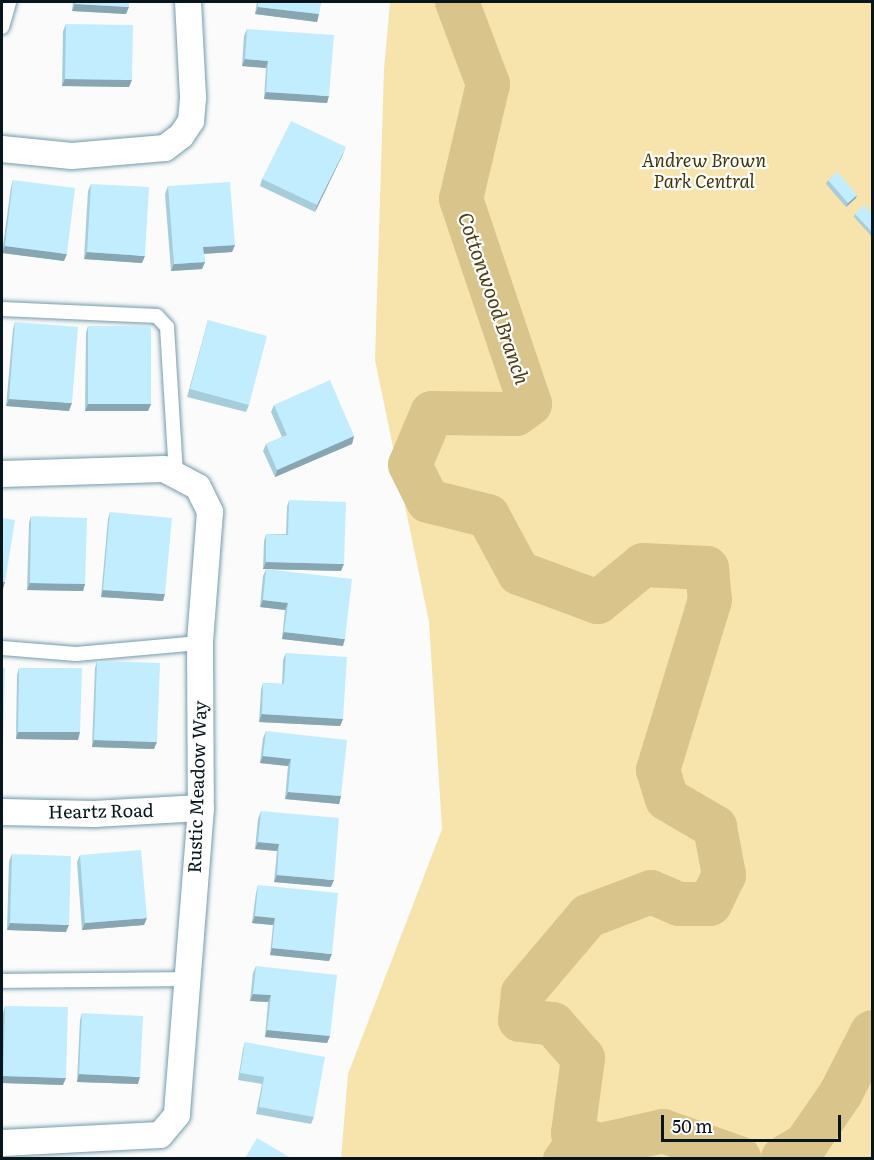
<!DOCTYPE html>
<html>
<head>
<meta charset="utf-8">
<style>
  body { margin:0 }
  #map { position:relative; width:874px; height:1160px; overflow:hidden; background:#fbfbfb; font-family:Literata,serif }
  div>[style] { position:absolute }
  .green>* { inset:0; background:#f7e4ac }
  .canal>* { height:26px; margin:-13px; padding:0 13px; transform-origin:13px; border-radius:13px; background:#d9c58b }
  .river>* { height:44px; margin:-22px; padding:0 22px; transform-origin:22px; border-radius:22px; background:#d9c58b }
  .roads { filter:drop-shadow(0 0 2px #749cac) drop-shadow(0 0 2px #749cac) }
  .lane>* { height:14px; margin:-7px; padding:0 7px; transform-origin:7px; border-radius:7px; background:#fff }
  .street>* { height:26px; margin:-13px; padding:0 13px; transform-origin:13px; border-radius:13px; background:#fff }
  .wall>* { inset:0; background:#a7ccda }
  .shaded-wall>* { inset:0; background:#88a6b2 }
  .building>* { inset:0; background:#c2edfe }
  span { translate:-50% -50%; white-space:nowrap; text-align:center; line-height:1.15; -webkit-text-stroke:4.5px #fff; paint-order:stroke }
  .park-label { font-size:18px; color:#423403; font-style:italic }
  .street-label { font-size:18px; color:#06161c }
  .water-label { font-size:20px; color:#4d3e10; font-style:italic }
  .frame { position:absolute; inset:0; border:3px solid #06161c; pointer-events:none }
  .scale { position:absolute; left:661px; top:1115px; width:180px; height:27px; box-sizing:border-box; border:3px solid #06161c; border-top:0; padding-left:8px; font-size:18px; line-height:21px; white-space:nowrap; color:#06161c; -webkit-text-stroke:4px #fff; paint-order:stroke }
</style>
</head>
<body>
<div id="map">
  <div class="green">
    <div style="clip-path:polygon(390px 2px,872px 2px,872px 1158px,341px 1158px,348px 1074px,442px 829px,429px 622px,375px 360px,384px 69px)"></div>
  </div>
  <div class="canal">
    <div style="left:556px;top:1158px;width:30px;rotate:-56deg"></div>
  </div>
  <div class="river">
    <div style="left:457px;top:2px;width:88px;rotate:69.3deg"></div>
    <div style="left:488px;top:84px;width:118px;rotate:103.2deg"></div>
    <div style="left:461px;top:199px;width:216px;rotate:71.4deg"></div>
    <div style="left:530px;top:404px;width:17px;rotate:144deg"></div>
    <div style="left:516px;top:414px;width:84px;rotate:-179.3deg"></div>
    <div style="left:432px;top:413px;width:56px;rotate:112.9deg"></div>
    <div style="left:410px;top:465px;width:40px;rotate:63.4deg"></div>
    <div style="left:428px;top:501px;width:62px;rotate:14deg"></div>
    <div style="left:488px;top:516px;width:65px;rotate:61.5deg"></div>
    <div style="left:519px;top:573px;width:84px;rotate:20.2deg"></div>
    <div style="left:598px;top:602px;width:58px;rotate:-39.4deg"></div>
    <div style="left:643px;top:565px;width:64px;rotate:2.7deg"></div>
    <div style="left:707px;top:568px;width:32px;rotate:85deg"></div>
    <div style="left:710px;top:600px;width:178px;rotate:107deg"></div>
    <div style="left:658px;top:770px;width:30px;rotate:73deg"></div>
    <div style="left:667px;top:799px;width:56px;rotate:30.3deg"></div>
    <div style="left:715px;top:827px;width:49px;rotate:79.4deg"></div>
    <div style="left:724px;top:875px;width:32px;rotate:116deg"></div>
    <div style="left:710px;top:904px;width:31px;rotate:180deg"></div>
    <div style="left:679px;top:904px;width:30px;rotate:-157deg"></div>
    <div style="left:651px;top:892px;width:67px;rotate:159.1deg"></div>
    <div style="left:588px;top:916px;width:101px;rotate:130.2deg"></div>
    <div style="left:523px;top:993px;width:27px;rotate:96deg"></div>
    <div style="left:520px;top:1020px;width:33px;rotate:7deg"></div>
    <div style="left:553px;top:1024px;width:45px;rotate:48.6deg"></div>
    <div style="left:583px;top:1058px;width:76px;rotate:97.6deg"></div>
    <div style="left:573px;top:1133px;width:27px;rotate:28deg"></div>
    <div style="left:597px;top:1146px;width:68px;rotate:-12.8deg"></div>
    <div style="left:663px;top:1131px;width:81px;rotate:19.6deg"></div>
    <div style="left:783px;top:1158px;width:27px;rotate:-31deg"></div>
    <div style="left:806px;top:1144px;width:62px;rotate:-55.5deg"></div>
    <div style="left:841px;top:1093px;width:68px;rotate:-63.1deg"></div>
  </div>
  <div class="roads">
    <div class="lane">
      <div style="left:2px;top:27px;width:26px;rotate:-74deg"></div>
      <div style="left:2px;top:309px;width:155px;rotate:2.6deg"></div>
      <div style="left:157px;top:316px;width:15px;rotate:48deg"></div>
      <div style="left:167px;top:327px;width:148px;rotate:86.5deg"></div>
      <div style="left:2px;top:648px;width:74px;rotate:4.6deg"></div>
      <div style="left:76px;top:654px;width:124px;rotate:-5.1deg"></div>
      <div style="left:2px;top:981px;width:185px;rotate:-0.6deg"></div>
    </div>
    <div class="street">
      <div style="left:2px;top:149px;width:70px;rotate:5.7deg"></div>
      <div style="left:72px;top:156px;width:93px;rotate:-4.9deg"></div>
      <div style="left:165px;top:148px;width:20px;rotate:-37deg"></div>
      <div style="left:181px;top:136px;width:18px;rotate:-56deg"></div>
      <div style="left:191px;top:121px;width:24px;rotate:-85deg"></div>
      <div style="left:193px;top:97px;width:95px;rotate:-93deg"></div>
      <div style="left:2px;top:474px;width:162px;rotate:-1.8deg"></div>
      <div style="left:164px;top:469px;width:38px;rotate:28deg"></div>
      <div style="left:198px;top:487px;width:28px;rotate:64deg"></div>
      <div style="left:210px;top:512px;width:131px;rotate:94.4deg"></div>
      <div style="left:200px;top:643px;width:165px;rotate:89.7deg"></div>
      <div style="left:201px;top:808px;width:308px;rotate:94.5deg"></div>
      <div style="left:177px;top:1115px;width:26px;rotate:130deg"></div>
      <div style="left:160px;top:1135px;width:158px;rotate:177.1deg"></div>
      <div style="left:2px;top:812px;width:92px;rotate:1.2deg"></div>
      <div style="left:94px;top:814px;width:107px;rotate:-3.2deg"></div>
    </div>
  </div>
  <div class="wall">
    <div style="clip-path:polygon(73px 2px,129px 2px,126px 14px,72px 11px)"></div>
    <div style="clip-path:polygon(257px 2px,321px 2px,317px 22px,255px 14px)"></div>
    <div style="clip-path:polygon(66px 24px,129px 87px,62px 86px,63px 31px)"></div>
    <div style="clip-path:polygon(247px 29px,327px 103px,264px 99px,266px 68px,242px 66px,244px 36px)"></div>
    <div style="clip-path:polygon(343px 154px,315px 212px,260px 186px,262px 179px)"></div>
    <div style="clip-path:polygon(13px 180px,64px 261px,2px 253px,11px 187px)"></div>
    <div style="clip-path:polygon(828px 180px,856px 198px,846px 207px,826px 184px)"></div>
    <div style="clip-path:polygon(91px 184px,142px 263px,84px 259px,88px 191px)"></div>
    <div style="clip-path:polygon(168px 186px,235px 245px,232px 252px,204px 254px,205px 262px,202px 269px,171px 271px,165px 194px)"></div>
    <div style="clip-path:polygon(855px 214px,873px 214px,873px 238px,854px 217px)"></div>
    <div style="clip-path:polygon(208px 320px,249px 405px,246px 412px,187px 397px)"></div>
    <div style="clip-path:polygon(15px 322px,69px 411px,6px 406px,13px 329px)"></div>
    <div style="clip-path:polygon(88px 326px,151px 404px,148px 411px,85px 411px,86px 333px)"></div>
    <div style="clip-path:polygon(274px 405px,354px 436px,352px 444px,275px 477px,263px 451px,266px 444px,282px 437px,271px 412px)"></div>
    <div style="clip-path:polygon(289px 500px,341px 571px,266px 569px,343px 646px,282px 639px,285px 610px,260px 607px,263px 576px,266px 569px,263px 569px,264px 541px,266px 534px,286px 534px,287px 507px)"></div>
    <div style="clip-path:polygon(110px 512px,163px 601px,101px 597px,108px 519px)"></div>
    <div style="clip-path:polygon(31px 516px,85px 584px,83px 591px,27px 590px,29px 523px)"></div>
    <div style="clip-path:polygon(286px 653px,343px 719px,340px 726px,259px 722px,261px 690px,263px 683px,282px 684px,283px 660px)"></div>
    <div style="clip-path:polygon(97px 661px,154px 749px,92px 747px,95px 668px)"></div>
    <div style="clip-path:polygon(19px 668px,78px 740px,16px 739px,17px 675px)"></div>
    <div style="clip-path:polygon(266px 731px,341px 796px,339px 804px,285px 799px,288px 766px,260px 763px,263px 738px)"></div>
    <div style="clip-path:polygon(261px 811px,331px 887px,274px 882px,277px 851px,255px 849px,258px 819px)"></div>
    <div style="clip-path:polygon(12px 854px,66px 932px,7px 930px,9px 861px)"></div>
    <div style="clip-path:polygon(80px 855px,144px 925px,82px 930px,77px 862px)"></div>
    <div style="clip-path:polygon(258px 885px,329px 961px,270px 955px,273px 925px,252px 923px,256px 893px)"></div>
    <div style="clip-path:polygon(256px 966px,330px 1036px,327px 1043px,265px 1037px,268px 1002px,250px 1001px,253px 973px)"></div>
    <div style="clip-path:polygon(5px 1006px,63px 1085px,2px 1083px,3px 1013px)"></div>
    <div style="clip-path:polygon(82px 1013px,138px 1084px,77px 1082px,80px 1020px)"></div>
    <div style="clip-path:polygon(245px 1042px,314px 1117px,311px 1124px,256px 1114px,262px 1084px,238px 1080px,243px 1049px)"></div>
  </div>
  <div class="shaded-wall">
    <div style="clip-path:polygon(75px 4px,129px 7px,126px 14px,72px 11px)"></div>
    <div style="clip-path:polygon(258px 7px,319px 14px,317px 22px,255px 14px)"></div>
    <div style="clip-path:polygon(245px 59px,268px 61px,266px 68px,242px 66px)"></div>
    <div style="clip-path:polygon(65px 79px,132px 80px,129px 87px,62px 86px)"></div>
    <div style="clip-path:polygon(266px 92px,329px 96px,327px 103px,264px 99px)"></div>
    <div style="clip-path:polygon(346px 147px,343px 154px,315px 212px,317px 205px)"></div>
    <div style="clip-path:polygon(857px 195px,856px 198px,846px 207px,848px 203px)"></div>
    <div style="clip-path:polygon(235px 245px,232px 252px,201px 254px,203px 247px)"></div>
    <div style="clip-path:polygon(5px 246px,67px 254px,64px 261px,2px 253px)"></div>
    <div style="clip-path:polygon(87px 252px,145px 256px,142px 263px,84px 259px)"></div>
    <div style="clip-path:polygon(205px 262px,202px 269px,171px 271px,174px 264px)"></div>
    <div style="clip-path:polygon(9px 399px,72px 403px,69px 411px,6px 406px)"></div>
    <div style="clip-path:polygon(88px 404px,151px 404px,148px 411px,85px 411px)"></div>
    <div style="clip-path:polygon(354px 436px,352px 444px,275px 477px,277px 470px)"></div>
    <div style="clip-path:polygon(266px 562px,344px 564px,341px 571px,263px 569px)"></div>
    <div style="clip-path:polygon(2px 582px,5px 582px,3px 589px,2px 589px)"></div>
    <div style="clip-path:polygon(30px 583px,85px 584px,83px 591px,27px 590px)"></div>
    <div style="clip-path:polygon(103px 590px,165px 594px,163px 601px,101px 597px)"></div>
    <div style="clip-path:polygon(263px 600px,288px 603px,285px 610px,260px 607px)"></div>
    <div style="clip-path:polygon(284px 632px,345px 639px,343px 646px,282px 639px)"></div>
    <div style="clip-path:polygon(262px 714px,343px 719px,340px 726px,259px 722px)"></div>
    <div style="clip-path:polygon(18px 732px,80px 732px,78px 740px,16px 739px)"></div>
    <div style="clip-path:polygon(94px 740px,157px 742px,154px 749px,92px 747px)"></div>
    <div style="clip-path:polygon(263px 756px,291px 759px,288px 766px,260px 763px)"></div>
    <div style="clip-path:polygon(288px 792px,341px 796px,339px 804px,285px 799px)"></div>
    <div style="clip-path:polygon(258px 842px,279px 844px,277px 851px,255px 849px)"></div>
    <div style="clip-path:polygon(277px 875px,334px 880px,331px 887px,274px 882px)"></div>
    <div style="clip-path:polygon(255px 916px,275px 918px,273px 925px,252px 923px)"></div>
    <div style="clip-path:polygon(147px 918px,144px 925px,82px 930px,85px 923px)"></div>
    <div style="clip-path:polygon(10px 923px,69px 925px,66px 932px,7px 930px)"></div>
    <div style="clip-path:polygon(272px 948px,332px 954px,329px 961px,270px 955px)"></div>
    <div style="clip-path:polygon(253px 994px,271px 995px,268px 1002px,250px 1001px)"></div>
    <div style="clip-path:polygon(267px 1030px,330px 1036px,327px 1043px,265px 1037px)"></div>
    <div style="clip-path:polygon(79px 1074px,140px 1077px,138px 1084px,77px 1082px)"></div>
    <div style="clip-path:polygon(3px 1076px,66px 1078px,63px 1085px,2px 1083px)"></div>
  </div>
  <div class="building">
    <div style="clip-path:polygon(75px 2px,129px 2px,129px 7px,75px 4px)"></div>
    <div style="clip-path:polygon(258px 2px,321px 2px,319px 14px,258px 7px)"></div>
    <div style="clip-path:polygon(66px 24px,133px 25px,132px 80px,65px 79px)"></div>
    <div style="clip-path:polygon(247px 29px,334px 35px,329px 96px,266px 92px,268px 61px,245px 59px)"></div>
    <div style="clip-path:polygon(291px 121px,346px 147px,317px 205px,262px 179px)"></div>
    <div style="clip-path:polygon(837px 172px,857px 195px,848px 203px,828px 180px)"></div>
    <div style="clip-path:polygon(13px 180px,75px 188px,67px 254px,5px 246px)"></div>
    <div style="clip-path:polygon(230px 182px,235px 245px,203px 247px,205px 262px,174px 264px,168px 186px)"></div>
    <div style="clip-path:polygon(91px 184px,149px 187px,145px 256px,87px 252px)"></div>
    <div style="clip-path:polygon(864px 205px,873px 214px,873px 233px,855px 214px)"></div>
    <div style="clip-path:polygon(208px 320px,267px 336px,249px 405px,190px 389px)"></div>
    <div style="clip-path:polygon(15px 322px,78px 327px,72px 403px,9px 399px)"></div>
    <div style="clip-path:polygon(88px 326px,151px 326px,151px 404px,88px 404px)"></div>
    <div style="clip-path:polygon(330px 380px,354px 436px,277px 470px,266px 444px,287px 435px,274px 405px)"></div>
    <div style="clip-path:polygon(289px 500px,346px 502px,344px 564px,266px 562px,266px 534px,288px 535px)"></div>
    <div style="clip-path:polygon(110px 512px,172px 518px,165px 594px,103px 590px)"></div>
    <div style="clip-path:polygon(31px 516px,87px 518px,85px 584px,30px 583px)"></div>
    <div style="clip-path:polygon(2px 518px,15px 520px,5px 582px,2px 582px)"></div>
    <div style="clip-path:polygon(266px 569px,352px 579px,345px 639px,284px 632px,288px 603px,263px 600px)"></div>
    <div style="clip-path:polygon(286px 653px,347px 657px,343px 719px,262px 714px,263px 683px,284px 684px)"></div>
    <div style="clip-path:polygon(97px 661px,160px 663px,157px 742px,94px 740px)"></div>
    <div style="clip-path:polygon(2px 668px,5px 668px,3px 747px,2px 747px)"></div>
    <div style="clip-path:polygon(19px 668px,82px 668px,80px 732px,18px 732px)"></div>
    <div style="clip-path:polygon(266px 731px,347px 740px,341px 796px,288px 792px,291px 759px,263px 756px)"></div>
    <div style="clip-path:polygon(261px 811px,339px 818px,334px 880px,277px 875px,279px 844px,258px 842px)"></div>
    <div style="clip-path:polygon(141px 850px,147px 918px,85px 923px,80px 855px)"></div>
    <div style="clip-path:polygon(12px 854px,71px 856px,69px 925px,10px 923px)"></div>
    <div style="clip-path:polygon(258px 885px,338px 893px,332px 954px,272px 948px,275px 918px,255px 916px)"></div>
    <div style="clip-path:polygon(256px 966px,337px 975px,330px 1036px,267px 1030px,271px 995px,253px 994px)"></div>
    <div style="clip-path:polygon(5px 1006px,68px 1007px,66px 1078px,3px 1076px)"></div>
    <div style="clip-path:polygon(82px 1013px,143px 1016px,140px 1077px,79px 1074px)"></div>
    <div style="clip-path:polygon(245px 1042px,325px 1057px,314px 1117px,259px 1107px,264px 1077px,240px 1073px)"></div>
    <div style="clip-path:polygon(257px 1138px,291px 1158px,245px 1158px)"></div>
  </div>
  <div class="park-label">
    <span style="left:704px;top:171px">Andrew Brown<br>Park Central</span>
  </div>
  <div class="street-label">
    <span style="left:197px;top:787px;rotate:-88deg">Rustic Meadow Way</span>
    <span style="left:101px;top:811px;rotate:-1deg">Heartz Road</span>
  </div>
  <div class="water-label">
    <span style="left:495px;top:298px;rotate:71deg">Cottonwood Branch</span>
  </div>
  <div class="frame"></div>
  <div class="scale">50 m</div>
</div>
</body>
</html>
